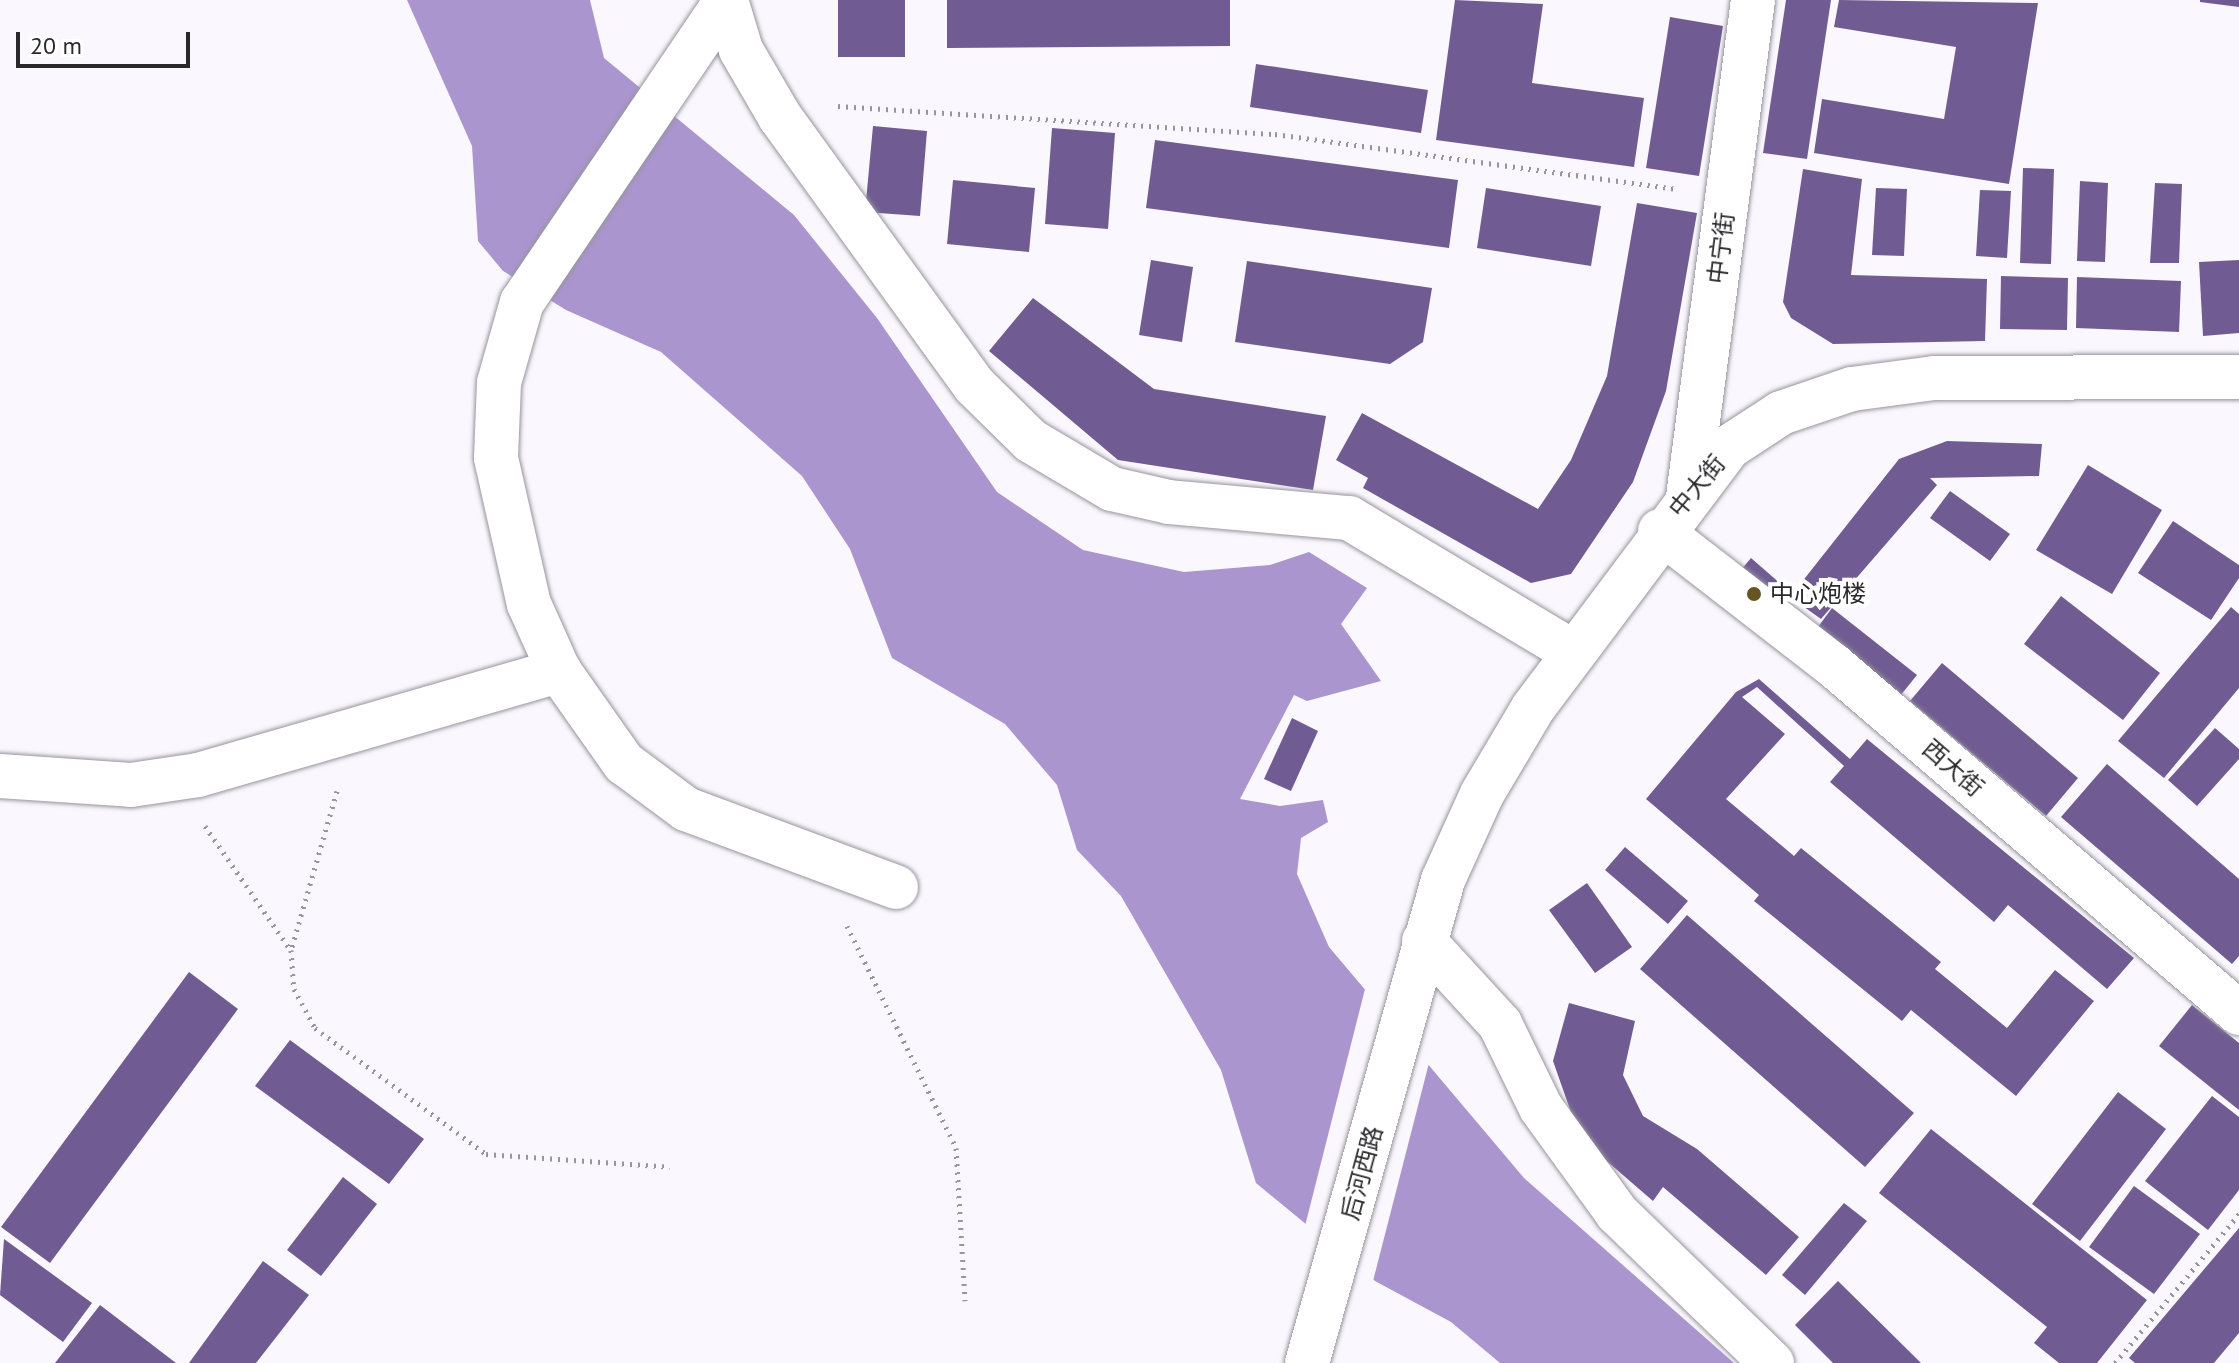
<!DOCTYPE html>
<html>
<head>
<meta charset="utf-8">
<style>
  body { margin:0 }
  #map { position:relative; width:2239px; height:1363px; overflow:hidden; background:#faf8fe; font-family:"PT Sans","Noto Sans SC",sans-serif }
  div>[style] { position:absolute }
  .water>* { inset:0; background:#aa95cf }
  .pier>* { inset:0; background:#faf8fe }
  .building>* { inset:0; background:#705c92 }
  .path>* { height:5px; margin-top:-2.5px; transform-origin:0; background:repeating-linear-gradient(90deg,#97969a 0 2px,transparent 0 8px) }
  .roads { filter:drop-shadow(0 0 2px #97949c) drop-shadow(0 0 2px #97949c) }
  .minor>* { height:44px; margin:-22px; padding:0 22px; transform-origin:22px; border-radius:22px; background:#fff }
  .dots>* { width:22px; height:22px; translate:-50% -50%; box-sizing:border-box; border:4px solid #fff; border-radius:50% }
  span { translate:-50% -50%; white-space:nowrap; text-align:center; line-height:1.15; -webkit-text-stroke:8px #fff; paint-order:stroke }
  .street-label { font-size:24px; color:#29282b }
  .poi-label { font-size:24px; color:#29282b }
  .left { translate:0 -50%; text-align:left }
  .scale { position:absolute; left:16px; top:32px; width:174px; height:36px; box-sizing:border-box; border:4px solid #29282b; border-top:0; padding-left:10px; font-size:24px; line-height:28px; white-space:nowrap; color:#29282b; -webkit-text-stroke:6px #fff; paint-order:stroke }
</style>
</head>
<body>
<div id="map">
  <div class="water">
    <div style="clip-path:polygon(407px 0,590px 0,604px 58px,794px 215px,877px 318px,997px 492px,1083px 550px,1184px 572px,1270px 565px,1309px 552px,1367px 588px,1341px 624px,1381px 681px,1307px 701px,1294px 695px,1240px 799px,1280px 806px,1323px 800px,1328px 822px,1301px 838px,1297px 874px,1329px 947px,1524px 1178px,1734px 1363px,1500px 1363px,1451px 1322px,1375px 1281px,1256px 1183px,1221px 1070px,1121px 896px,1077px 850px,1057px 785px,1005px 724px,892px 658px,850px 549px,802px 476px,661px 352px,566px 310px,503px 271px,478px 241px,472px 146px)"></div>
  </div>
  <div class="pier">
    <div style="clip-path:polygon(1365px 989px,1429px 1063px,1372px 1285px,1304px 1230px)"></div>
  </div>
  <div class="building">
    <div style="clip-path:polygon(838px 0,905px 0,905px 57px,838px 57px)"></div>
    <div style="clip-path:polygon(947px 0,1230px 0,1230px 46px,947px 48px)"></div>
    <div style="clip-path:polygon(1455px 0,1543px 4px,1532px 83px,1644px 98px,1634px 167px,1436px 140px)"></div>
    <div style="clip-path:polygon(1786px 0,1831px 0,1807px 159px,1763px 153px)"></div>
    <div style="clip-path:polygon(1839px 0,2038px 3px,2009px 184px,1814px 153px,1822px 99px,1944px 119px,1956px 47px,1834px 27px)"></div>
    <div style="clip-path:polygon(2200px 0,2239px 0,2239px 7px,2200px 2px)"></div>
    <div style="clip-path:polygon(1670px 17px,1723px 26px,1699px 176px,1646px 168px)"></div>
    <div style="clip-path:polygon(1256px 64px,1428px 90px,1421px 133px,1250px 107px)"></div>
    <div style="clip-path:polygon(873px 126px,927px 131px,920px 216px,865px 212px)"></div>
    <div style="clip-path:polygon(1052px 128px,1115px 133px,1108px 229px,1045px 224px)"></div>
    <div style="clip-path:polygon(1155px 140px,1458px 180px,1449px 248px,1146px 208px)"></div>
    <div style="clip-path:polygon(2023px 168px,2054px 169px,2051px 264px,2020px 263px)"></div>
    <div style="clip-path:polygon(1803px 169px,1862px 179px,1851px 275px,1987px 279px,1985px 341px,1833px 344px,1791px 318px,1783px 302px)"></div>
    <div style="clip-path:polygon(953px 180px,1035px 188px,1029px 252px,947px 244px)"></div>
    <div style="clip-path:polygon(2080px 181px,2108px 183px,2105px 262px,2077px 261px)"></div>
    <div style="clip-path:polygon(2155px 183px,2182px 184px,2179px 263px,2150px 263px)"></div>
    <div style="clip-path:polygon(1486px 188px,1601px 206px,1591px 266px,1477px 248px)"></div>
    <div style="clip-path:polygon(1876px 188px,1907px 189px,1904px 256px,1872px 255px)"></div>
    <div style="clip-path:polygon(1980px 190px,2011px 191px,2007px 258px,1976px 256px)"></div>
    <div style="clip-path:polygon(1637px 203px,1697px 213px,1666px 391px,1633px 482px,1571px 574px,1531px 583px,1363px 488px,1368px 478px,1336px 460px,1362px 413px,1538px 509px,1571px 460px,1607px 376px)"></div>
    <div style="clip-path:polygon(1151px 260px,1193px 267px,1182px 342px,1139px 335px)"></div>
    <div style="clip-path:polygon(2239px 260px,2239px 333px,2203px 336px,2199px 262px)"></div>
    <div style="clip-path:polygon(1247px 261px,1432px 288px,1423px 342px,1390px 364px,1235px 342px)"></div>
    <div style="clip-path:polygon(2001px 276px,2068px 278px,2067px 330px,2000px 329px)"></div>
    <div style="clip-path:polygon(2077px 277px,2181px 281px,2179px 332px,2076px 328px)"></div>
    <div style="clip-path:polygon(1033px 298px,1154px 389px,1326px 416px,1313px 490px,1118px 460px,989px 351px)"></div>
    <div style="clip-path:polygon(1947px 441px,2042px 444px,2039px 476px,1930px 478px,1937px 485px,1821px 619px,1790px 597px,1899px 459px)"></div>
    <div style="clip-path:polygon(2088px 465px,2162px 510px,2112px 594px,2036px 550px)"></div>
    <div style="clip-path:polygon(1950px 491px,2010px 534px,1990px 561px,1930px 518px)"></div>
    <div style="clip-path:polygon(2173px 521px,2239px 565px,2239px 578px,2211px 620px,2138px 573px)"></div>
    <div style="clip-path:polygon(1751px 558px,1789px 591px,1757px 629px,1718px 597px)"></div>
    <div style="clip-path:polygon(2061px 596px,2160px 673px,2123px 720px,2024px 644px)"></div>
    <div style="clip-path:polygon(2231px 607px,2239px 614px,2239px 688px,2164px 778px,2118px 741px)"></div>
    <div style="clip-path:polygon(1832px 608px,1917px 675px,1896px 701px,1812px 635px)"></div>
    <div style="clip-path:polygon(1942px 663px,2078px 778px,2046px 816px,1910px 701px)"></div>
    <div style="clip-path:polygon(1759px 679px,1850px 759px,1867px 739px,2134px 958px,2107px 989px,2008px 905px,1994px 922px,1830px 782px,1844px 766px,1757px 687px,1742px 697px,1785px 734px,1726px 799px,1794px 856px,1801px 848px,1941px 962px,1935px 969px,2007px 1028px,2055px 970px,2094px 1001px,2016px 1096px,1911px 1010px,1902px 1021px,1754px 901px,1759px 895px,1646px 799px,1736px 692px)"></div>
    <div style="clip-path:polygon(1292px 718px,1318px 731px,1291px 791px,1264px 779px)"></div>
    <div style="clip-path:polygon(2215px 728px,2239px 749px,2239px 759px,2197px 806px,2168px 780px)"></div>
    <div style="clip-path:polygon(2107px 764px,2239px 879px,2239px 956px,2232px 964px,2061px 817px)"></div>
    <div style="clip-path:polygon(1625px 847px,1688px 901px,1668px 924px,1605px 870px)"></div>
    <div style="clip-path:polygon(1587px 883px,1632px 947px,1595px 973px,1549px 910px)"></div>
    <div style="clip-path:polygon(1687px 915px,1914px 1113px,1865px 1167px,1640px 969px)"></div>
    <div style="clip-path:polygon(189px 972px,238px 1009px,50px 1263px,1px 1227px)"></div>
    <div style="clip-path:polygon(1569px 1003px,1635px 1021px,1623px 1075px,1643px 1116px,1697px 1149px,1799px 1237px,1766px 1275px,1663px 1187px,1653px 1201px,1580px 1138px,1553px 1061px)"></div>
    <div style="clip-path:polygon(2192px 1005px,2239px 1043px,2239px 1110px,2159px 1046px)"></div>
    <div style="clip-path:polygon(290px 1040px,424px 1139px,389px 1184px,255px 1086px)"></div>
    <div style="clip-path:polygon(2118px 1092px,2166px 1129px,2080px 1241px,2032px 1204px)"></div>
    <div style="clip-path:polygon(2212px 1096px,2239px 1117px,2239px 1190px,2208px 1230px,2145px 1181px)"></div>
    <div style="clip-path:polygon(1931px 1129px,2147px 1300px,2097px 1363px,2059px 1363px,2034px 1343px,2047px 1327px,1879px 1193px)"></div>
    <div style="clip-path:polygon(343px 1177px,377px 1204px,321px 1276px,287px 1250px)"></div>
    <div style="clip-path:polygon(2134px 1186px,2200px 1234px,2154px 1294px,2089px 1247px)"></div>
    <div style="clip-path:polygon(1844px 1203px,1867px 1221px,1805px 1295px,1782px 1275px)"></div>
    <div style="clip-path:polygon(2239px 1228px,2239px 1333px,2214px 1363px,2135px 1363px,2129px 1358px)"></div>
    <div style="clip-path:polygon(4px 1239px,92px 1303px,63px 1342px,0 1295px)"></div>
    <div style="clip-path:polygon(263px 1261px,309px 1295px,256px 1363px,189px 1363px)"></div>
    <div style="clip-path:polygon(1838px 1281px,1921px 1363px,1833px 1363px,1795px 1325px)"></div>
    <div style="clip-path:polygon(100px 1305px,176px 1363px,55px 1363px)"></div>
  </div>
  <div class="path">
    <div style="left:838px;top:106px;width:438px;rotate:3.7deg"></div>
    <div style="left:1275px;top:134px;width:404px;rotate:7.8deg"></div>
    <div style="left:337px;top:791px;width:166px;rotate:106.1deg"></div>
    <div style="left:291px;top:950px;width:39px;rotate:86deg"></div>
    <div style="left:294px;top:989px;width:44px;rotate:61.7deg"></div>
    <div style="left:315px;top:1028px;width:212px;rotate:36.4deg"></div>
    <div style="left:486px;top:1154px;width:184px;rotate:4deg"></div>
    <div style="left:205px;top:826px;width:150px;rotate:55.4deg"></div>
    <div style="left:847px;top:926px;width:247px;rotate:63.8deg"></div>
    <div style="left:956px;top:1148px;width:153px;rotate:86.6deg"></div>
    <div style="left:2115px;top:1363px;width:194px;rotate:-50.2deg"></div>
  </div>
  <div class="roads">
    <div class="minor">
      <div style="left:726px;top:0;width:52px;rotate:73.3deg"></div>
      <div style="left:741px;top:50px;width:78px;rotate:59.8deg"></div>
      <div style="left:780px;top:117px;width:331px;rotate:54.1deg"></div>
      <div style="left:974px;top:385px;width:80px;rotate:44.5deg"></div>
      <div style="left:1031px;top:441px;width:94px;rotate:30.7deg"></div>
      <div style="left:1112px;top:489px;width:58px;rotate:12.8deg"></div>
      <div style="left:1169px;top:502px;width:181px;rotate:5.1deg"></div>
      <div style="left:1349px;top:518px;width:261px;rotate:30.9deg"></div>
      <div style="left:726px;top:1px;width:364px;rotate:124.1deg"></div>
      <div style="left:522px;top:302px;width:84px;rotate:105.9deg"></div>
      <div style="left:499px;top:383px;width:75px;rotate:92.3deg"></div>
      <div style="left:496px;top:458px;width:150px;rotate:77.3deg"></div>
      <div style="left:529px;top:604px;width:73px;rotate:65.9deg"></div>
      <div style="left:559px;top:671px;width:113px;rotate:54.8deg"></div>
      <div style="left:624px;top:763px;width:77px;rotate:36.6deg"></div>
      <div style="left:686px;top:809px;width:224px;rotate:20.4deg"></div>
      <div style="left:1688px;top:497px;width:501px;rotate:-82.55deg"></div>
      <div style="left:1660px;top:531px;width:219px;rotate:37.8deg"></div>
      <div style="left:1833px;top:665px;width:535px;rotate:40.6deg"></div>
      <div style="left:0;top:776px;width:131px;rotate:3.9deg"></div>
      <div style="left:131px;top:785px;width:68px;rotate:-8.5deg"></div>
      <div style="left:198px;top:775px;width:376px;rotate:-16.1deg"></div>
      <div style="left:1424px;top:941px;width:113px;rotate:47.5deg"></div>
      <div style="left:1500px;top:1024px;width:93px;rotate:64deg"></div>
      <div style="left:1541px;top:1108px;width:130px;rotate:54.1deg"></div>
      <div style="left:1617px;top:1213px;width:216px;rotate:44.1deg"></div>
      <div style="left:1307px;top:1363px;width:502px;rotate:-74.27deg"></div>
      <div style="left:1443px;top:880px;width:94px;rotate:-65.6deg"></div>
      <div style="left:1482px;top:794px;width:100px;rotate:-59.3deg"></div>
      <div style="left:1533px;top:708px;width:326px;rotate:-53.1deg"></div>
      <div style="left:1729px;top:447px;width:62px;rotate:-33.2deg"></div>
      <div style="left:1781px;top:413px;width:75px;rotate:-18.7deg"></div>
      <div style="left:1852px;top:389px;width:83px;rotate:-7.6deg"></div>
      <div style="left:1934px;top:378px;width:305px;rotate:-0.2deg"></div>
    </div>
  </div>
  <div class="dots">
    <div style="left:1754px;top:594px;background:#652"></div>
  </div>
  <div class="street-label">
    <span style="left:1721px;top:248px;rotate:-83deg">中宁街</span>
    <span style="left:1697px;top:486px;rotate:-50deg">中大街</span>
    <span style="left:1953px;top:768px;rotate:41deg">西大街</span>
    <span style="left:1362px;top:1173px;rotate:-75deg">后河西路</span>
  </div>
  <div class="poi-label">
    <span class="left" style="left:1770px;top:594px">中心炮楼</span>
  </div>
  <div class="scale">20 m</div>
</div>
</body>
</html>
